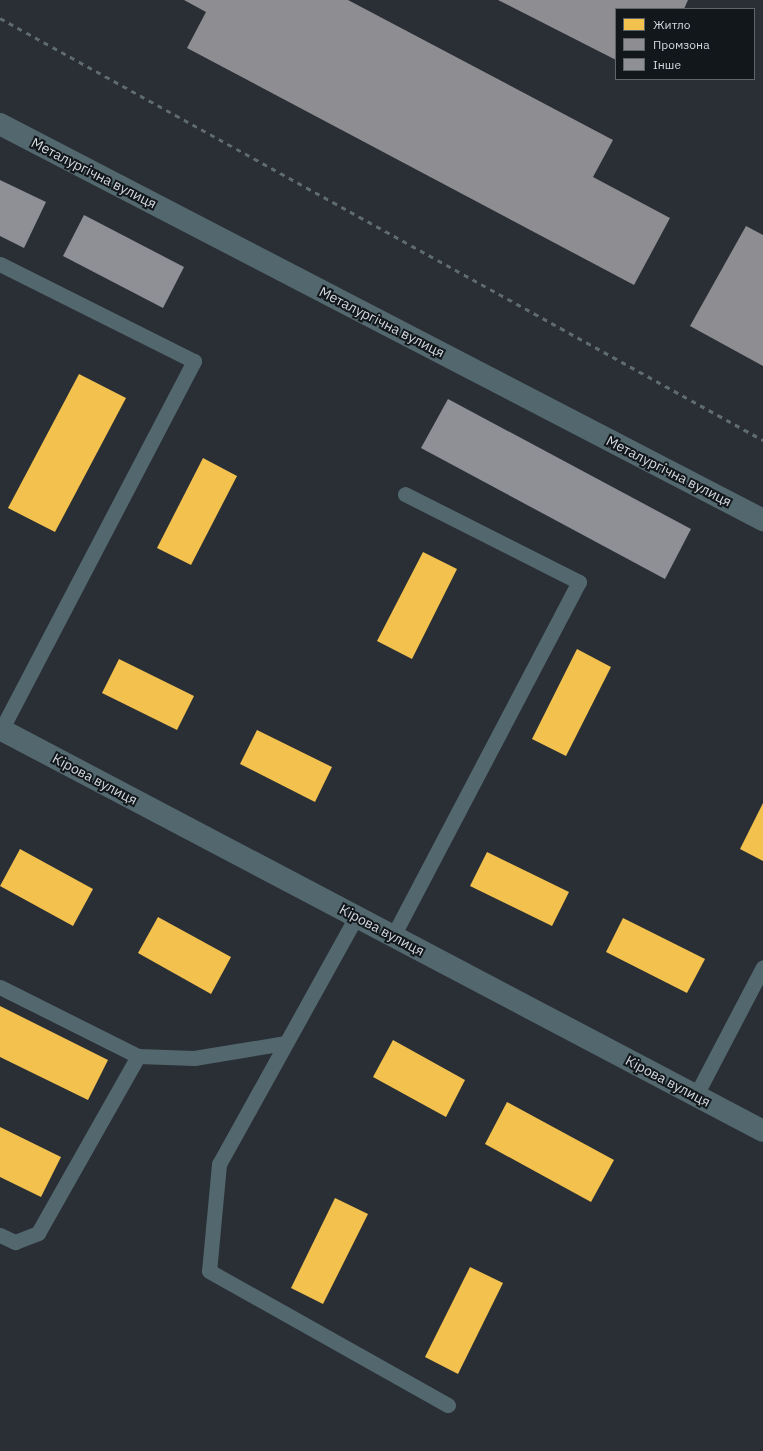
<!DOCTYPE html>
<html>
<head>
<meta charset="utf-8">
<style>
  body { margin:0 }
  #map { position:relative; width:763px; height:1451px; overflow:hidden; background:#2a2f35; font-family:"IBM Plex Sans",sans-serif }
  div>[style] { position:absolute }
  .homes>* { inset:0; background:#f2c14e }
  .industry>* { inset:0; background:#8d8d92 }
  .building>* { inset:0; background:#8e9096 }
  .service>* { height:15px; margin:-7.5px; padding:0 7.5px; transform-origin:7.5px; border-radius:7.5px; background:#53686e }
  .tertiary>* { height:22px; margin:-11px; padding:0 11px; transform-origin:11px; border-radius:11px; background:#53686e }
  .rail>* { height:3px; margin-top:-1.5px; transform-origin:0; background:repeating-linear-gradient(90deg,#5e6b70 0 5px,transparent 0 10px) }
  span { translate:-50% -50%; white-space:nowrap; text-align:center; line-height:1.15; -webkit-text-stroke:4px #12171b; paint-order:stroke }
  .street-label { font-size:14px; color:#d3d9df }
  .legend { position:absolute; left:615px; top:8px; width:140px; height:72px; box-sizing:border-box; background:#12171b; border:1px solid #5f6569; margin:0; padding:5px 7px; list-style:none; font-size:12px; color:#d3d9df }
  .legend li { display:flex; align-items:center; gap:8px; height:20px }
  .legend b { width:20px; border:1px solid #5f6569 }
</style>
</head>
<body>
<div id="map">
  <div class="homes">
    <div style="clip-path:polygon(79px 374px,126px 398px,55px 532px,8px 508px)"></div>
    <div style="clip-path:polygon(203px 458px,237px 476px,191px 565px,157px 548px)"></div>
    <div style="clip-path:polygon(423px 552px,457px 569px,412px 659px,377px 641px)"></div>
    <div style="clip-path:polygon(577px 649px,611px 667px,566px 756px,532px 739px)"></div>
    <div style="clip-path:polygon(119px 659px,194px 696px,177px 730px,102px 693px)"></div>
    <div style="clip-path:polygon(257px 730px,332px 767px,315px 802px,240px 764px)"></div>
    <div style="clip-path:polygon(763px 803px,763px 861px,740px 849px)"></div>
    <div style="clip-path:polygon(20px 849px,93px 889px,73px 926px,0 886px)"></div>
    <div style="clip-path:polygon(487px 852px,569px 892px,552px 926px,470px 886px)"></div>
    <div style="clip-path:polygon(158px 917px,231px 957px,211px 994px,138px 953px)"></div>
    <div style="clip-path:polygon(623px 918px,705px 959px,687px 993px,606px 952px)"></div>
    <div style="clip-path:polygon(0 1006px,108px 1060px,88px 1100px,0 1057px)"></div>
    <div style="clip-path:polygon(393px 1040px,465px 1080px,446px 1117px,373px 1077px)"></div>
    <div style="clip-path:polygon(507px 1102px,614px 1160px,591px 1202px,485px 1144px)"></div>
    <div style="clip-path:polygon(0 1127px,61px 1157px,41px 1197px,0 1177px)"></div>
    <div style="clip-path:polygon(335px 1198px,368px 1214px,323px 1304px,291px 1288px)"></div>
    <div style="clip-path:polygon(470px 1267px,503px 1283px,458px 1374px,425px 1357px)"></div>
  </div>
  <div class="industry">
    <div style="clip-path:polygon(184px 0,348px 0,613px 140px,593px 177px,670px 218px,634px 285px,187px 48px,206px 12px)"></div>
    <div style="clip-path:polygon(498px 0,688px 0,684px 9px,616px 9px,616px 60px)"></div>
    <div style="clip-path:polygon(746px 226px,763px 235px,763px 366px,690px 326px)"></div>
  </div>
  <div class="building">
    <div style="clip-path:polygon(0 180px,46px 202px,24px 248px,0 236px)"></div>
    <div style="clip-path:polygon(84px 215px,184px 267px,163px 308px,63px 256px)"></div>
    <div style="clip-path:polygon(448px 399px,691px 529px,665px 579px,421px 448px)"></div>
  </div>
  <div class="service">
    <div style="left:0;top:264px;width:217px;rotate:26.6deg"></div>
    <div style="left:194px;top:361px;width:416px;rotate:117.6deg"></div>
    <div style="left:356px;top:917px;width:282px;rotate:119deg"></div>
    <div style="left:219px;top:1164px;width:107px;rotate:95.3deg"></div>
    <div style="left:209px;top:1271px;width:274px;rotate:29.3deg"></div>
    <div style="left:393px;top:936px;width:400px;rotate:-62.3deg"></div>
    <div style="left:579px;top:582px;width:195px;rotate:-153.2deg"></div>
    <div style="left:0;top:987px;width:154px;rotate:26.6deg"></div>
    <div style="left:138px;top:1056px;width:56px;rotate:2deg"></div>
    <div style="left:194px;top:1058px;width:93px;rotate:-9.3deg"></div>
    <div style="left:696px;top:1095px;width:144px;rotate:-62.4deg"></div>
    <div style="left:0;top:1235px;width:17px;rotate:25deg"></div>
    <div style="left:15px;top:1242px;width:25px;rotate:-21deg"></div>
    <div style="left:38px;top:1233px;width:203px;rotate:-60.5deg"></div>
  </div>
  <div class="tertiary">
    <div style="left:0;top:124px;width:860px;rotate:27.43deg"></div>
    <div style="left:0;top:729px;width:862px;rotate:27.78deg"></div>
  </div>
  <div class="rail">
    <div style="left:0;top:18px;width:872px;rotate:28.95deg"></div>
  </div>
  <div class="street-label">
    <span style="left:94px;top:173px;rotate:27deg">Металургічна вулиця</span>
    <span style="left:382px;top:322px;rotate:27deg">Металургічна вулиця</span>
    <span style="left:669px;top:471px;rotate:27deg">Металургічна вулиця</span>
    <span style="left:95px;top:779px;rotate:28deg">Кірова вулиця</span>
    <span style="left:382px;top:930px;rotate:28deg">Кірова вулиця</span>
    <span style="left:668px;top:1081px;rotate:28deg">Кірова вулиця</span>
  </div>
  <ul class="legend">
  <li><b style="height:11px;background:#f2c14e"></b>Житло</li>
  <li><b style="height:11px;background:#8d8d92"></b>Промзона</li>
  <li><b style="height:11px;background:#8e9096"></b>Інше</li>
  </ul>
</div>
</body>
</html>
